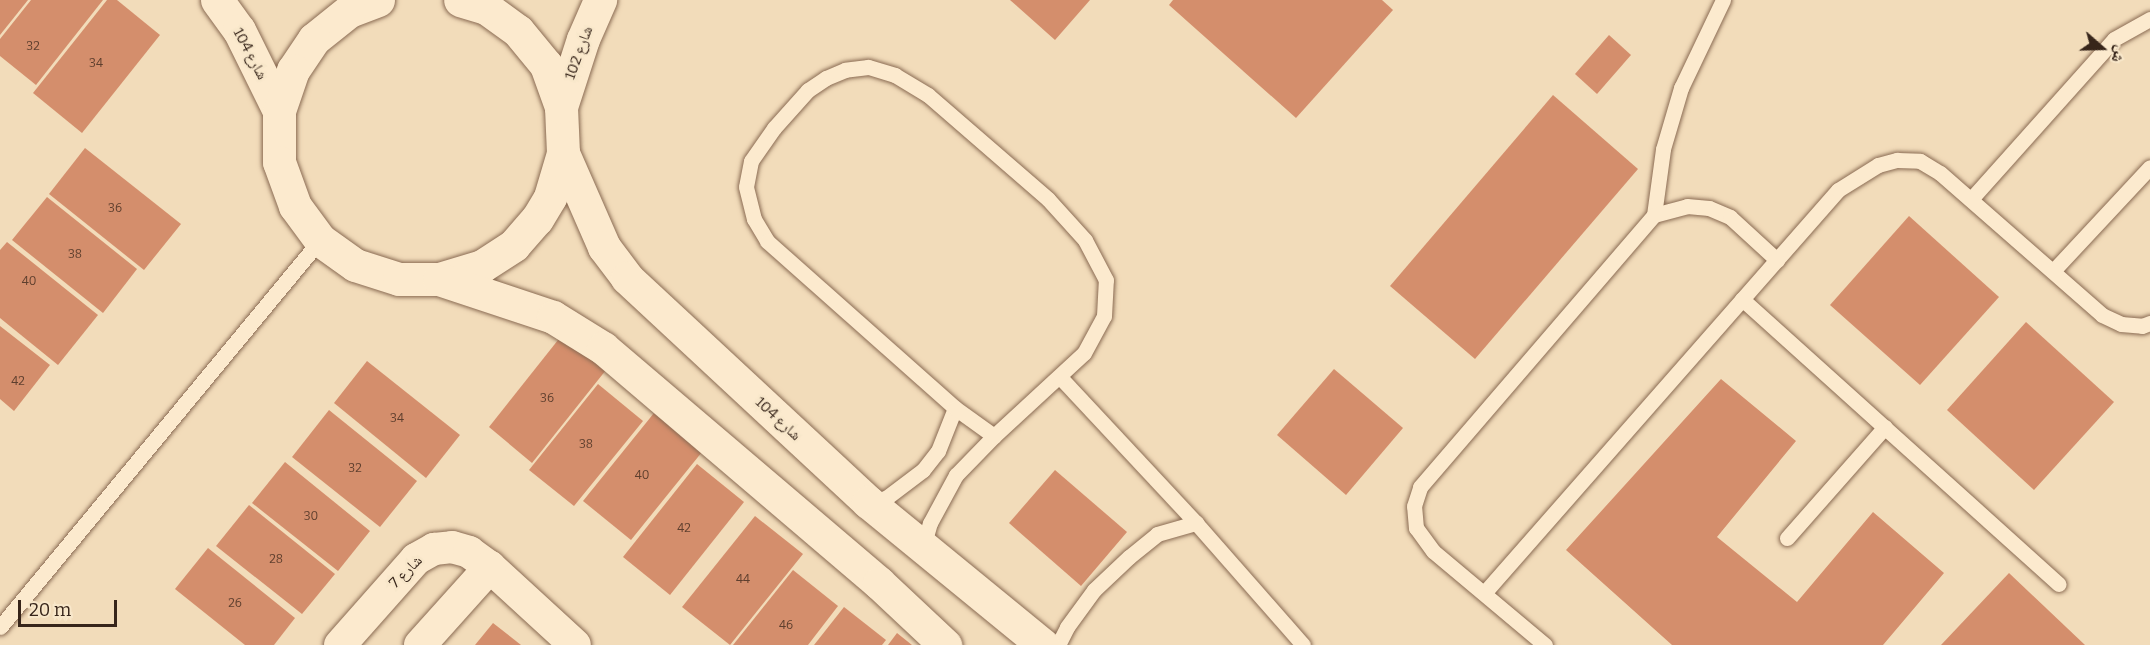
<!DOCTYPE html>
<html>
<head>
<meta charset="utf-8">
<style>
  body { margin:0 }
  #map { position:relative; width:2150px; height:645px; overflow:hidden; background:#f2dcba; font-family:Bitter,"Noto Naskh Arabic",serif }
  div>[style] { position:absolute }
  .building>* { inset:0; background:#d48e6c }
  .roads { filter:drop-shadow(0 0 2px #8a6b53) drop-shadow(0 0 2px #8a6b53) }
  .service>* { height:15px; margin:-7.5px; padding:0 7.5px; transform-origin:7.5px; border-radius:7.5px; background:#fceace }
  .minor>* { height:32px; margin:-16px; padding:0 16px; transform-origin:16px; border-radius:16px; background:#fceace }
  .tertiary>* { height:33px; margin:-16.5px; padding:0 16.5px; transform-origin:16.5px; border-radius:16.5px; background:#fceace }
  span { translate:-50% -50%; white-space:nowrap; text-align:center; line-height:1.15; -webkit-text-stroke:5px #f8e7ca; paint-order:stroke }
  .number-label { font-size:12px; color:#5e3f2e }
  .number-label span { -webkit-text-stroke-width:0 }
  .street-label { font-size:15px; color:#37251a }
  .north { position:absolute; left:2072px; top:18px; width:60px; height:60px; -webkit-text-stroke:4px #f8e7ca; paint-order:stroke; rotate:110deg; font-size:16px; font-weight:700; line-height:24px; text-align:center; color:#37251a }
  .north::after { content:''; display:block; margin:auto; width:21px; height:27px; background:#37251a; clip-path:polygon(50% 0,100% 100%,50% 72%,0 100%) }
  .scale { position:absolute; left:18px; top:600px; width:99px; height:27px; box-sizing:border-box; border:3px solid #37251a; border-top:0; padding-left:8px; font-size:18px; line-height:21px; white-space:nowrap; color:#37251a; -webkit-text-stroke:4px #f8e7ca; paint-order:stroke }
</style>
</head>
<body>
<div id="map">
  <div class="building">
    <div style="clip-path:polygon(0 0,28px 0,0 35px)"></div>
    <div style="clip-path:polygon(31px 0,103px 0,36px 85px,0 56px,0 39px)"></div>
    <div style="clip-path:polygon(107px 0,117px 0,160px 35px,82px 133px,33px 93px)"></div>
    <div style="clip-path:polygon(1010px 0,1090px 0,1055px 40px)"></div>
    <div style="clip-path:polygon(1173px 0,1382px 0,1393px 10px,1296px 118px,1169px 5px)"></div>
    <div style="clip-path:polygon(1609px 35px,1631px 55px,1597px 94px,1575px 74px)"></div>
    <div style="clip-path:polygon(1553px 95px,1638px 169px,1475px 359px,1390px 286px)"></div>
    <div style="clip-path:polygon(85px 148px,181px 224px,144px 270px,49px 194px)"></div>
    <div style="clip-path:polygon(47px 197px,137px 269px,103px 313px,12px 240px)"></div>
    <div style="clip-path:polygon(1909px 216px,1999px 297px,1920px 385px,1830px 305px)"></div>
    <div style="clip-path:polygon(7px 242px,98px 315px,58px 365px,0 318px,0 250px)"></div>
    <div style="clip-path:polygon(2026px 322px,2114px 402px,2034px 490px,1947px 410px)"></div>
    <div style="clip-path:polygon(0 326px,50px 365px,14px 411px,0 399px)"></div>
    <div style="clip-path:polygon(562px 335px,606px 370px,532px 463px,489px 427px)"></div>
    <div style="clip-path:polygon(367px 361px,460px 435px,426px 478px,334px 403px)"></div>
    <div style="clip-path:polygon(1334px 369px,1403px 428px,1346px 495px,1277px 435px)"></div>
    <div style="clip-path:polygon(1721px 379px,1796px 441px,1717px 537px,1797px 602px,1873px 512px,1944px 573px,1883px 645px,1672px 645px,1566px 550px)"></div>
    <div style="clip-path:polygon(598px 384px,643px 421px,574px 506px,529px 470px)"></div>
    <div style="clip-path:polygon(329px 410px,417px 481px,380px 527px,292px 457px)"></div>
    <div style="clip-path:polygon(654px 413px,702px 452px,631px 540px,583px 501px)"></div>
    <div style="clip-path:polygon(285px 462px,370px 531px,338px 571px,252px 503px)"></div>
    <div style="clip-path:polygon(697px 464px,744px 502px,670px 595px,623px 557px)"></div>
    <div style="clip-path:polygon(1055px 470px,1127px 532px,1081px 586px,1009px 523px)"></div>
    <div style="clip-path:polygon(249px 505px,335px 574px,302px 614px,216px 546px)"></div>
    <div style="clip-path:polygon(755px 516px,803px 554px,730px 645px,682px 607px)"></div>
    <div style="clip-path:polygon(208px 548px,295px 618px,274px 645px,245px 645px,175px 589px)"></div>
    <div style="clip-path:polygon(793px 570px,838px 606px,808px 645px,733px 645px)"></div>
    <div style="clip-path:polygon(2009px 573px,2085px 645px,1941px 645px)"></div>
    <div style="clip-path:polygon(844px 607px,886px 640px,882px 645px,814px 645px)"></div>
    <div style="clip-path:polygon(493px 623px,521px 645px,475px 645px)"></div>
    <div style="clip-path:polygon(897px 633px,912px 645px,888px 645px)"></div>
  </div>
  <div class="roads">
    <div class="service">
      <div style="left:1972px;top:198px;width:213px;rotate:-48.2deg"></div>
      <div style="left:2114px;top:39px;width:41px;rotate:-29.1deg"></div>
      <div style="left:1654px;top:215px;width:67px;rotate:-82.2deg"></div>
      <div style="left:1663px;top:149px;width:64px;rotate:-73.6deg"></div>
      <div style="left:1681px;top:88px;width:98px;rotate:-64.5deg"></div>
      <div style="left:2053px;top:271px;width:142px;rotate:-47deg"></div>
      <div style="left:1742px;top:299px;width:426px;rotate:42deg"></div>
      <div style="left:1060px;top:377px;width:200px;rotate:47deg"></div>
      <div style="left:1196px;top:523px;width:162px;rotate:48.7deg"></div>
      <div style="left:869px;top:502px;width:17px;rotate:-13deg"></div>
      <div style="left:886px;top:498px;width:46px;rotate:-37.1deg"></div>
      <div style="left:923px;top:470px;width:24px;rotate:-52deg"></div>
      <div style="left:938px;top:451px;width:46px;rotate:-68.4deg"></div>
      <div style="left:1787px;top:538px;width:148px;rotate:-48.6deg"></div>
      <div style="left:923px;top:547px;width:25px;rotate:-74deg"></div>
      <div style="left:930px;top:523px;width:55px;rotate:-61.6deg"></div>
      <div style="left:956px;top:475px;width:54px;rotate:-45.7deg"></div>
      <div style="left:994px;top:436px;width:122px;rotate:-42.7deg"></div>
      <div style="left:1084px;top:353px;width:42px;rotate:-61.6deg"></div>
      <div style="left:1104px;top:316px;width:36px;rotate:-87deg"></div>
      <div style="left:1106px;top:280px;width:45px;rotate:-117.7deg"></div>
      <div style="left:1085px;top:240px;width:55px;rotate:-132.1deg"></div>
      <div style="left:1048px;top:199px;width:159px;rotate:-139.1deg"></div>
      <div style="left:928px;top:95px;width:39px;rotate:-149deg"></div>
      <div style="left:895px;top:75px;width:28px;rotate:-163deg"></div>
      <div style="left:868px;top:67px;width:23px;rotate:173deg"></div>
      <div style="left:845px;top:70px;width:21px;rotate:157deg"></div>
      <div style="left:826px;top:78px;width:22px;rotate:146deg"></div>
      <div style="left:808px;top:90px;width:51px;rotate:131.8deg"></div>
      <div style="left:774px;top:128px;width:40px;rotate:124.9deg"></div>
      <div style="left:751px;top:161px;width:26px;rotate:101deg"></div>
      <div style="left:746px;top:187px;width:33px;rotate:76deg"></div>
      <div style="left:754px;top:219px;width:26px;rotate:59deg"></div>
      <div style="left:767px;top:241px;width:251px;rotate:41.6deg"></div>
      <div style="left:955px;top:408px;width:48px;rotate:35.7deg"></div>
      <div style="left:1485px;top:592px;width:535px;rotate:-48.71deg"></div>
      <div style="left:1838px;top:190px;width:47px;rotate:-32deg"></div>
      <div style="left:1878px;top:165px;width:20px;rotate:-15deg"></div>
      <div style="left:1897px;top:160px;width:23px;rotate:2deg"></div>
      <div style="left:1920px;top:161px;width:23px;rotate:31deg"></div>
      <div style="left:1940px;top:173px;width:215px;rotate:41.2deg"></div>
      <div style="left:2102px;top:315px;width:21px;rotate:25deg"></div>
      <div style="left:2121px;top:324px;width:21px;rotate:5deg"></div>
      <div style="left:2142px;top:326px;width:9px;rotate:-21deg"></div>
      <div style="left:0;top:627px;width:502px;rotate:-50.41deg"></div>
      <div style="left:1058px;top:645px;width:20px;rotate:-63deg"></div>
      <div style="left:1067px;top:627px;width:46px;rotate:-53.9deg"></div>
      <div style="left:1094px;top:590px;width:48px;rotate:-43.3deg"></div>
      <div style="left:1129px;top:557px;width:36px;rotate:-39deg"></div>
      <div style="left:1157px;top:534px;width:41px;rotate:-15.8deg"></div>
      <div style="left:1545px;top:645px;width:146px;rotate:-140deg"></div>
      <div style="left:1433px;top:551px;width:29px;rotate:-126deg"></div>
      <div style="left:1416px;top:528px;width:22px;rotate:-95deg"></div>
      <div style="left:1414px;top:506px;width:20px;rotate:-72deg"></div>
      <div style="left:1420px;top:487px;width:359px;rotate:-49.3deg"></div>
      <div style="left:1654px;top:215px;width:34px;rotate:-15deg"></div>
      <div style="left:1687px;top:206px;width:22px;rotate:5deg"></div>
      <div style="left:1709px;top:208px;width:23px;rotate:23deg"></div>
      <div style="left:1730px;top:217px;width:64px;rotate:42.5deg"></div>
    </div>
    <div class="minor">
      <div style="left:340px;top:645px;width:115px;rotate:-48.5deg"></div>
      <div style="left:416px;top:559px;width:21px;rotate:-29deg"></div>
      <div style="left:434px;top:549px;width:18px;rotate:-6deg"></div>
      <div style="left:452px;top:547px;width:18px;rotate:16deg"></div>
      <div style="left:469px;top:552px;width:26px;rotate:36deg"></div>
      <div style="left:490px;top:567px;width:115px;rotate:42.5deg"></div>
      <div style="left:420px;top:645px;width:105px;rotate:-48.1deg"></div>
    </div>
    <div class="tertiary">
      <div style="left:217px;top:0;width:37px;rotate:54deg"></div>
      <div style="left:239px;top:30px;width:90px;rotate:63.7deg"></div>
      <div style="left:378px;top:0;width:31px;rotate:159deg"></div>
      <div style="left:349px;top:11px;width:45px;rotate:141.3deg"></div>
      <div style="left:314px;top:39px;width:37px;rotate:124deg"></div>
      <div style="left:293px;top:70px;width:43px;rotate:108.9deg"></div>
      <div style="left:279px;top:111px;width:51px;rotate:90deg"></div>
      <div style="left:279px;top:162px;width:47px;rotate:70deg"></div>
      <div style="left:295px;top:206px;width:42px;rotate:53.7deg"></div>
      <div style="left:320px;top:240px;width:43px;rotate:35.5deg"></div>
      <div style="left:355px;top:265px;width:46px;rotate:17.7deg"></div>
      <div style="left:399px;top:279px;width:40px"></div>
      <div style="left:439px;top:279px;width:45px;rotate:-16.8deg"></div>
      <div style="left:482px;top:266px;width:38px;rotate:-33deg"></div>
      <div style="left:514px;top:245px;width:35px;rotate:-49deg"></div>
      <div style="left:537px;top:219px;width:26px;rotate:-59deg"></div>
      <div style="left:550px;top:197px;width:46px;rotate:-73.5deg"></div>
      <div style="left:563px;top:153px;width:46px;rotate:-92.5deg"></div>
      <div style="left:561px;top:107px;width:45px;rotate:-109.7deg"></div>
      <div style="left:546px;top:65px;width:44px;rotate:-129.5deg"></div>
      <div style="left:518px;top:31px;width:39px;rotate:-144deg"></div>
      <div style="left:486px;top:8px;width:27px;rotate:-163deg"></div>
      <div style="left:561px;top:107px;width:71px;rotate:-72.1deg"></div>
      <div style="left:583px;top:39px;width:43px;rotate:-66.4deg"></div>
      <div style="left:563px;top:153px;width:103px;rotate:66.4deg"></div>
      <div style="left:604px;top:247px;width:39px;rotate:53deg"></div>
      <div style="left:627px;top:278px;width:329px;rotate:42.9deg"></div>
      <div style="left:868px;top:502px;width:226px;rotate:39.3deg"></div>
      <div style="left:439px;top:279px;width:120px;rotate:18.4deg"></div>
      <div style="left:553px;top:317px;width:59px;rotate:31.8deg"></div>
      <div style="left:603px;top:348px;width:362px;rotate:40.4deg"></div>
      <div style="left:879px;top:583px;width:91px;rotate:43.2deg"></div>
    </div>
  </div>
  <div class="number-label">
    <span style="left:33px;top:47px">32</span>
    <span style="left:96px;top:64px">34</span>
    <span style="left:115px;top:209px">36</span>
    <span style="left:75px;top:255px">38</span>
    <span style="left:29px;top:282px">40</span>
    <span style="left:18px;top:382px">42</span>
    <span style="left:547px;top:399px">36</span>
    <span style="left:397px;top:419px">34</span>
    <span style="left:586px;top:445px">38</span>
    <span style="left:355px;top:469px">32</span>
    <span style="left:642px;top:476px">40</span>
    <span style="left:311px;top:517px">30</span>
    <span style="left:684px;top:529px">42</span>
    <span style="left:276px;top:560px">28</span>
    <span style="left:743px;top:580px">44</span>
    <span style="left:235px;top:604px">26</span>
    <span style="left:786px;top:626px">46</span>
  </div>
  <div class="street-label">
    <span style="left:579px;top:53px;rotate:-70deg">شارع 102</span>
    <span style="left:250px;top:54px;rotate:62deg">شارع 104</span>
    <span style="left:778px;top:419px;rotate:43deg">شارع 104</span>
    <span style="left:406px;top:572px;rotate:-45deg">شارع 7</span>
  </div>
  <div class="north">ش</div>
  <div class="scale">20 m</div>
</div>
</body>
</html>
